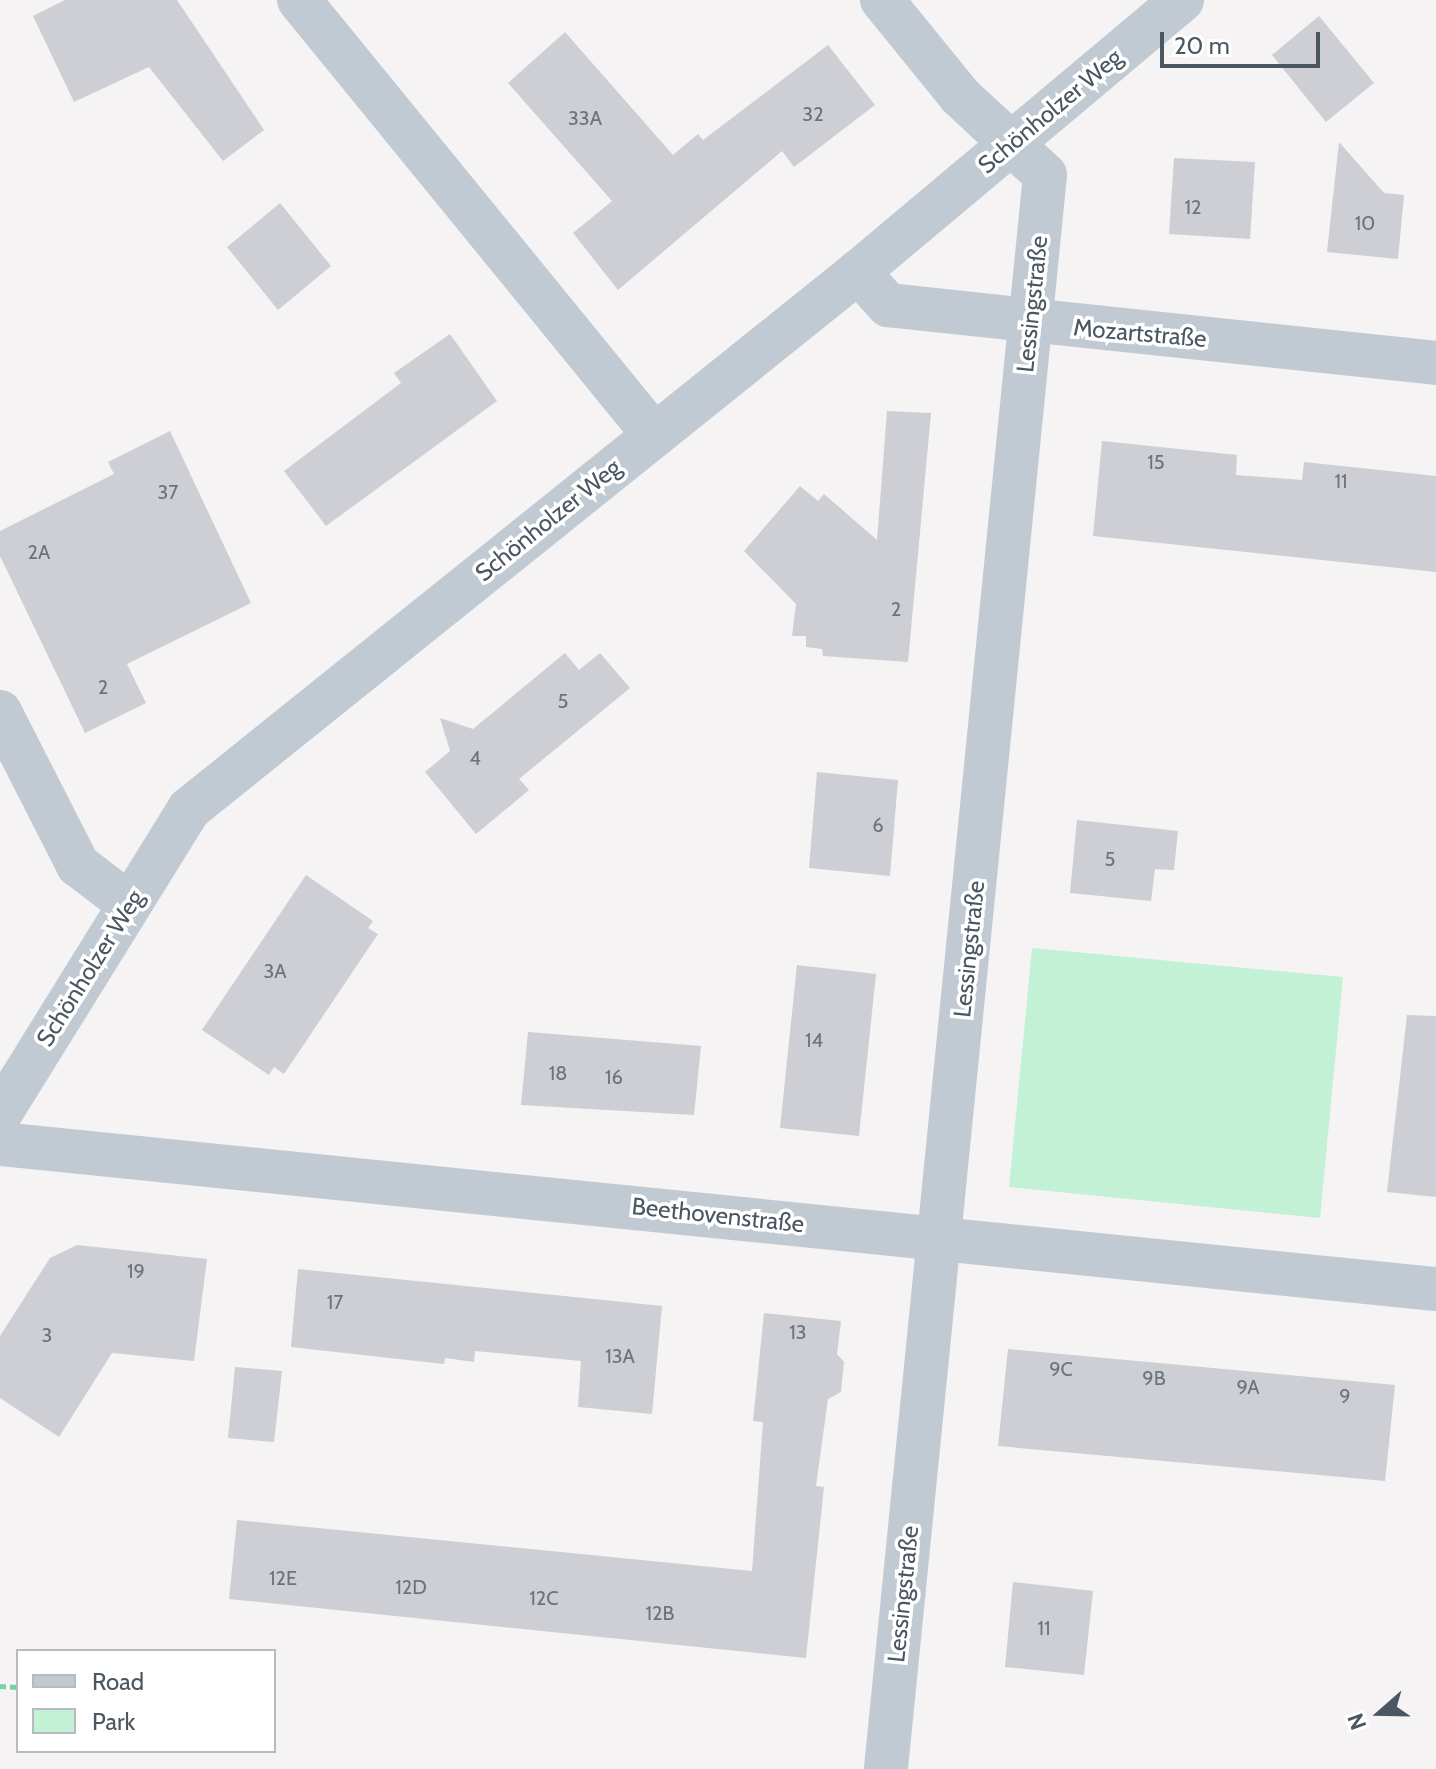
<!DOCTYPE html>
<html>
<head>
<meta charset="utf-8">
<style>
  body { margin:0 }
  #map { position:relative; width:1436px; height:1769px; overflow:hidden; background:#f5f3f3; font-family:Cabin,sans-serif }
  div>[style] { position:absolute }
  .green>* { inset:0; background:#c3f1d5 }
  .building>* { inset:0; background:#cdcfd5 }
  .path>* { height:5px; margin-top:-2.5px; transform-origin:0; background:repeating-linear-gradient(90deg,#7ad0a6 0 6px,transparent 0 10px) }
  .minor>* { height:44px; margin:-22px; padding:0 22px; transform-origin:22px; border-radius:22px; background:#c1cad2 }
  span { translate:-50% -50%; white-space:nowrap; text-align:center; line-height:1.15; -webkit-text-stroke:7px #fff; paint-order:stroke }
  .number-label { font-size:20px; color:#6b747e }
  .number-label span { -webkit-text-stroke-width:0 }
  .street-label { font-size:24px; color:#4a5661 }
  .legend { position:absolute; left:16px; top:1649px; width:260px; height:104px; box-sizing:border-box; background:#fff; border:2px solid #b7bbc0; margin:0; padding:10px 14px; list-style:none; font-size:24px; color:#4a5661 }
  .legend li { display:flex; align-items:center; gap:16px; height:40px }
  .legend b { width:40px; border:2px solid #b7bbc0 }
  .north { position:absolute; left:1340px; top:1673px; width:80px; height:80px; -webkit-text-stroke:6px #fff; paint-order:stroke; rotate:250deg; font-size:22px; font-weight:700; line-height:32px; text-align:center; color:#4a5661 }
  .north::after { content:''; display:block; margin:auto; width:28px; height:36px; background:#4a5661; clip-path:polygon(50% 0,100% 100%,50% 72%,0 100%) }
  .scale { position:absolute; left:1160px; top:32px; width:160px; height:36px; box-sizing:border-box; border:4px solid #4a5661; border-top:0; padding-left:10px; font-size:24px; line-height:28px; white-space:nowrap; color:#4a5661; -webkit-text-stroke:6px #fff; paint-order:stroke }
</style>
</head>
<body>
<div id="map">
  <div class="green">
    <div style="clip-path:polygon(1032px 948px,1343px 977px,1320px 1218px,1009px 1187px)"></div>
  </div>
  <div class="building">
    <div style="clip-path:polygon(65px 0,177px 0,264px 130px,223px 161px,149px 67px,74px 102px,33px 16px)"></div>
    <div style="clip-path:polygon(1319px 16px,1374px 83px,1326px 122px,1272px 55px)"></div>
    <div style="clip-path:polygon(565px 32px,673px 155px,698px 134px,703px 140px,828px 45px,875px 105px,794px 167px,782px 151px,618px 290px,573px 233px,612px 201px,508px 83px)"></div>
    <div style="clip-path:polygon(1339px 142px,1384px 193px,1404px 195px,1398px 259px,1327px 252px)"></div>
    <div style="clip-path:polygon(1174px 158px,1255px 162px,1250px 239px,1169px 234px)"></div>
    <div style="clip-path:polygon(280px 203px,331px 266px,278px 310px,227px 247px)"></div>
    <div style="clip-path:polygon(450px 334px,497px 401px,326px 526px,284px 471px,401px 383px,394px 373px)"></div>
    <div style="clip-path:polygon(887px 411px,931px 413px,908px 662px,823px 656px,822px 649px,806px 647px,806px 636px,792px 636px,796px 604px,744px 551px,800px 486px,818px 501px,824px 494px,877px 540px)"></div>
    <div style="clip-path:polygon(170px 431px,251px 603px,127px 664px,146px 703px,85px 733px,0 556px,0 531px,114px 474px,108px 462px)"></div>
    <div style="clip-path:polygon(1102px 441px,1237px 455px,1236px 475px,1302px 480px,1304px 462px,1436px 476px,1436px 572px,1093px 536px)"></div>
    <div style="clip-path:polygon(565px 653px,579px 670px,600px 653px,630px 688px,519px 779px,529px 790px,476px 834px,425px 772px,450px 751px,440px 718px,473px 729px)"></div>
    <div style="clip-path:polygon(817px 772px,898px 780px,890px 876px,809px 868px)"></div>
    <div style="clip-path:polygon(1077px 820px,1178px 831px,1174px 870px,1155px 869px,1151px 901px,1070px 893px)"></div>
    <div style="clip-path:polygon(306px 875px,373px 921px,368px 928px,378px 934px,284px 1074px,274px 1067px,269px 1075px,202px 1030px)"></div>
    <div style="clip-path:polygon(797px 965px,876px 974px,859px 1136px,780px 1128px)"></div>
    <div style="clip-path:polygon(1407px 1015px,1436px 1016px,1436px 1197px,1387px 1192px)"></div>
    <div style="clip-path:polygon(528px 1032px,701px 1046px,694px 1115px,521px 1105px)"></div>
    <div style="clip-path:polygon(77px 1245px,207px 1259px,194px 1361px,112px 1353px,59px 1437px,0 1398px,0 1336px,50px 1258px)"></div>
    <div style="clip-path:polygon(298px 1269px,662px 1306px,652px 1414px,578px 1407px,581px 1361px,475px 1351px,474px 1362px,445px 1358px,444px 1364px,291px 1347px)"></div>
    <div style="clip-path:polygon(764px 1313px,841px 1321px,837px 1354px,844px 1362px,841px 1392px,828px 1399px,816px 1486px,824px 1487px,806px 1658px,229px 1599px,237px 1520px,752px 1571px,763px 1422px,753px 1421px)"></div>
    <div style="clip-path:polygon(1008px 1349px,1395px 1385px,1385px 1481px,998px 1446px)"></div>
    <div style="clip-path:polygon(235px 1367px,282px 1371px,274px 1442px,228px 1438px)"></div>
    <div style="clip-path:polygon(1013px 1582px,1093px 1591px,1084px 1675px,1005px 1667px)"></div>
  </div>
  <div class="path">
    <div style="left:0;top:1686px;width:18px;rotate:3deg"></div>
  </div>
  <div class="minor">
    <div style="left:299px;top:0;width:561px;rotate:50.78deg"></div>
    <div style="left:882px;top:0;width:124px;rotate:50.9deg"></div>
    <div style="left:960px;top:96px;width:116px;rotate:42.9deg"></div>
    <div style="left:1045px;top:175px;width:1602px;rotate:95.7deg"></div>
    <div style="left:858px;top:272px;width:45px;rotate:47.7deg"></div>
    <div style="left:888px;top:305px;width:551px;rotate:6.04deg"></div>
    <div style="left:0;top:712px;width:172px;rotate:63deg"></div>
    <div style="left:78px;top:865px;width:64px;rotate:37.4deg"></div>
    <div style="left:0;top:1114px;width:359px;rotate:-58.2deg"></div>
    <div style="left:189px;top:809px;width:858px;rotate:-38.75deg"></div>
    <div style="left:858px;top:272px;width:423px;rotate:-40deg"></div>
    <div style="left:0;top:1144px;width:1443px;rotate:5.77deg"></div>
  </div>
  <div class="number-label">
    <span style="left:813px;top:114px">32</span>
    <span style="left:585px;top:118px">33A</span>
    <span style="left:1193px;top:207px">12</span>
    <span style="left:1365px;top:223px">10</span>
    <span style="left:1156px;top:462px">15</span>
    <span style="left:1341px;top:481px">11</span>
    <span style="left:168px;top:492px">37</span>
    <span style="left:39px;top:552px">2A</span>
    <span style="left:896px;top:609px">2</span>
    <span style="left:103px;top:687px">2</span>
    <span style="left:563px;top:701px">5</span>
    <span style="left:475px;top:758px">4</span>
    <span style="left:878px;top:825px">6</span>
    <span style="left:1110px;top:859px">5</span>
    <span style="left:275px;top:971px">3A</span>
    <span style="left:814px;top:1040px">14</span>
    <span style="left:558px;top:1073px">18</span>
    <span style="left:614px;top:1077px">16</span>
    <span style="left:136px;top:1271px">19</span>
    <span style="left:335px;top:1302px">17</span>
    <span style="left:798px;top:1332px">13</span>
    <span style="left:47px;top:1335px">3</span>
    <span style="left:620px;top:1356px">13A</span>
    <span style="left:1061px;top:1369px">9C</span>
    <span style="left:1154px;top:1378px">9B</span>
    <span style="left:1248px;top:1387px">9A</span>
    <span style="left:1345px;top:1396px">9</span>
    <span style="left:283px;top:1578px">12E</span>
    <span style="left:411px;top:1587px">12D</span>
    <span style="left:544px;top:1598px">12C</span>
    <span style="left:660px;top:1613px">12B</span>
    <span style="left:1044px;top:1628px">11</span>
  </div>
  <div class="street-label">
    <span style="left:1050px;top:111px;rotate:-40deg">Schönholzer Weg</span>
    <span style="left:1032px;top:304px;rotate:-84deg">Lessingstraße</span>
    <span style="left:1140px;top:333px;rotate:5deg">Mozartstraße</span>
    <span style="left:548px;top:520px;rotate:-39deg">Schönholzer Weg</span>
    <span style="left:969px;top:949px;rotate:-84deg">Lessingstraße</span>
    <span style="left:90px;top:968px;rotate:-58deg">Schönholzer Weg</span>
    <span style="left:718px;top:1215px;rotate:6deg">Beethovenstraße</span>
    <span style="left:903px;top:1594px;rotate:-84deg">Lessingstraße</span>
  </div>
  <ul class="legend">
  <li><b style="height:10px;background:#c1cad2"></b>Road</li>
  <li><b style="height:22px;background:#c3f1d5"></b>Park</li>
  </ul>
  <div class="north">N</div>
  <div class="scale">20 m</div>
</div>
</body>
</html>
